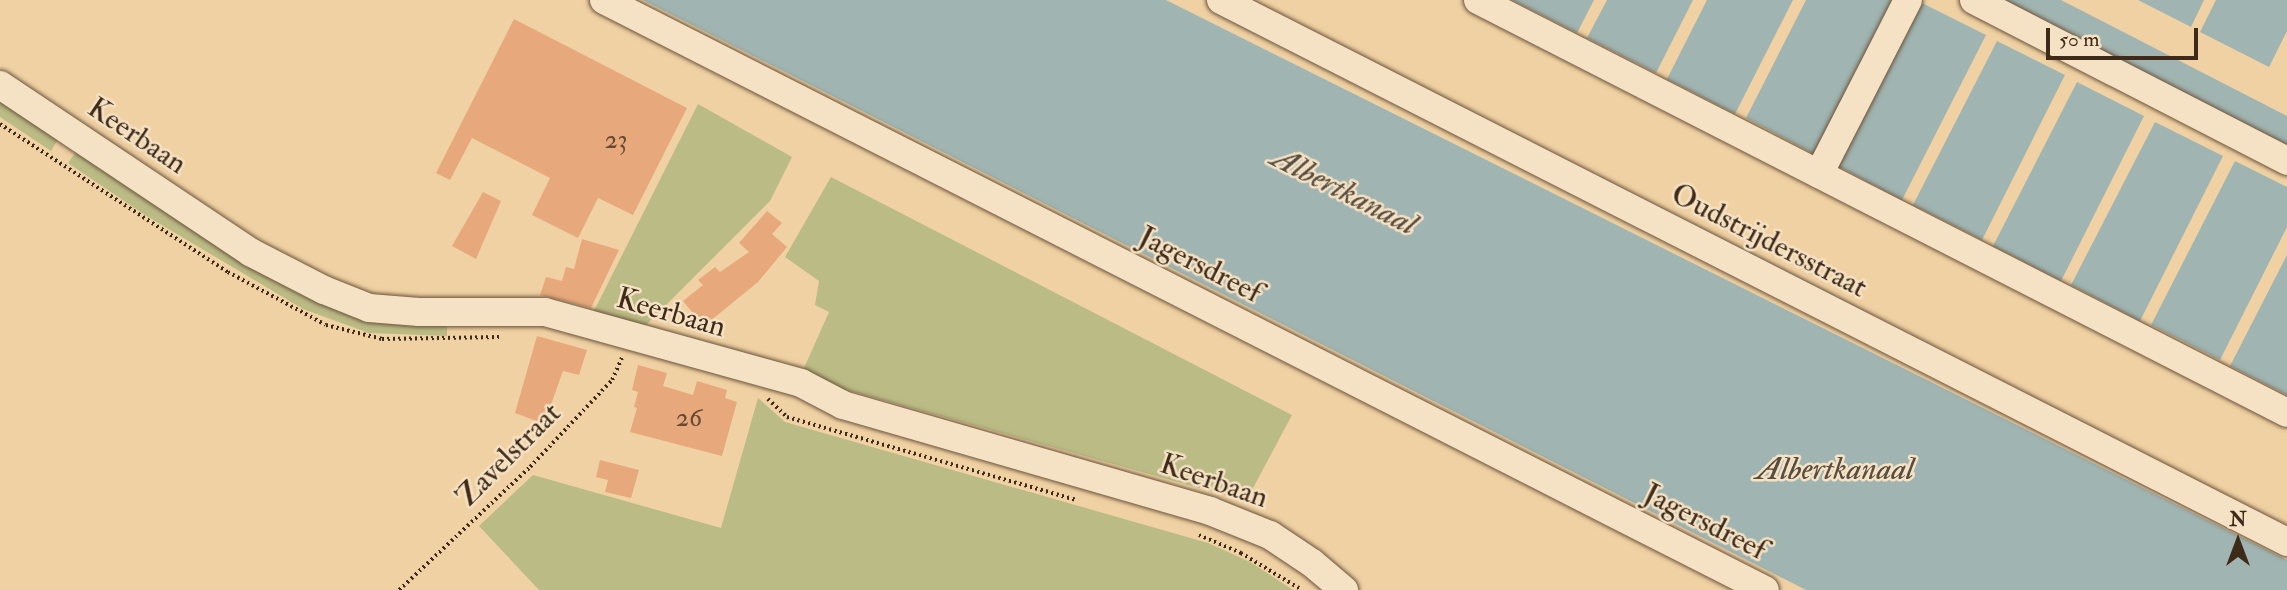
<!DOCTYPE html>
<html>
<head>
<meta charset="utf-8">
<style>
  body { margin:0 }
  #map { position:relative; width:2287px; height:590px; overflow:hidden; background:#f0d1a3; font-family:"IM FELL Double Pica",serif }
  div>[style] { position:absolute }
  .green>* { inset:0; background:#bbbb85 }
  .water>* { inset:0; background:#a0b4b1 }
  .building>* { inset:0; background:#e7a97c }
  .path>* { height:3.5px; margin-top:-1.75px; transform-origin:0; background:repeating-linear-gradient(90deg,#3e2a19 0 2px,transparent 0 5.5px) }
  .roads { filter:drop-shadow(0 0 2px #6a543c) drop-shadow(0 0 2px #6a543c) }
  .minor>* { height:28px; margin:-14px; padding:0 14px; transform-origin:14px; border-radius:14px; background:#f5e1c3 }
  span { translate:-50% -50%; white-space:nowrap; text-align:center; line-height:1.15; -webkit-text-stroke:5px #f5e1c3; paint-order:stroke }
  .number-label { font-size:26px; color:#684a32 }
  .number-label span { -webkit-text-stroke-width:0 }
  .street-label { font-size:30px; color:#3e2a19 }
  .water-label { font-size:32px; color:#564c3f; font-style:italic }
  .north { position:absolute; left:2203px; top:506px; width:70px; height:70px; -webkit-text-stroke:5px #f5e1c3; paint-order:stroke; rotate:0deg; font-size:19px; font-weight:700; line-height:28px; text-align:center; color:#3e2a19 }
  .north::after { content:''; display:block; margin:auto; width:24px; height:32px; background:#3e2a19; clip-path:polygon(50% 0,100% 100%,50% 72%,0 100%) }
  .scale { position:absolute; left:2046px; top:28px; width:152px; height:32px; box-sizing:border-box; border:4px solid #3e2a19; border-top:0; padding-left:9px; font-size:21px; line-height:24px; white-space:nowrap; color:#3e2a19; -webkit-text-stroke:5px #f5e1c3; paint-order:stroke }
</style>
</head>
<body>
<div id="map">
  <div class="green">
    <div style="clip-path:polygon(0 100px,58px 139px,51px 151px,0 117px)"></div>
    <div style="clip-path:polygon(698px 104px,792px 157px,770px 201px,641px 330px,592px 315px)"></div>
    <div style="clip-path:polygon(76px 152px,266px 272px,447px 322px,447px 336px,369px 333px,303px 309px,145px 215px,68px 163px)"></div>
    <div style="clip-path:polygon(831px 177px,1292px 415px,1246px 501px,800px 377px,829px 312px,815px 305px,819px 281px,785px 257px)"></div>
    <div style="clip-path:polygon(758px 398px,785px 422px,1208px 543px,1250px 562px,1293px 590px,539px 590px,479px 526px,533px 475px,721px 528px)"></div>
  </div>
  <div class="water">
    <div style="clip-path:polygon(643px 0,1166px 0,2287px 560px,2287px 590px,1806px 590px)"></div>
    <div style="clip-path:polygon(1512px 0,1594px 0,1577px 33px)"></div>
    <div style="clip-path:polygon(1607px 0,1693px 0,1656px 73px,1587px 38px)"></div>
    <div style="clip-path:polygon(1707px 0,1793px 0,1735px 114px,1667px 79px)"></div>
    <div style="clip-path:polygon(1806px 0,1892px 0,1814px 154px,1746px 118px)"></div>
    <div style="clip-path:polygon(1996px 0,2061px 0,2287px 116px,2287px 149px)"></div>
    <div style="clip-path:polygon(2138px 0,2204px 0,2191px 27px)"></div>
    <div style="clip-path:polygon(2216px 0,2287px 0,2287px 31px,2269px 67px,2200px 32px)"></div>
    <div style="clip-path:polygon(1918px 1px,1986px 35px,1902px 200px,1834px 164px)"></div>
    <div style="clip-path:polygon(1997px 41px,2065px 75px,1982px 240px,1913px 205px)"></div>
    <div style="clip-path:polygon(2077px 82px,2144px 116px,2061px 281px,1993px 246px)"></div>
    <div style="clip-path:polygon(2155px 122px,2223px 156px,2140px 321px,2071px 285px)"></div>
    <div style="clip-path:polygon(2235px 161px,2287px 187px,2287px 227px,2220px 360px,2151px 325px)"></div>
    <div style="clip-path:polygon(2287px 255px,2287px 395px,2230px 366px)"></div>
  </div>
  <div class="building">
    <div style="clip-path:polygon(514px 19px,687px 108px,633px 215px,598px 198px,578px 238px,532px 215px,550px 178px,472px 138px,450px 180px,436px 173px)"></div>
    <div style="clip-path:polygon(483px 192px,501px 201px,476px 259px,452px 246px)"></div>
    <div style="clip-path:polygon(767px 211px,782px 223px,772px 234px,787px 247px,758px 282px,704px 326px,683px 301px,703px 285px,698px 280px,715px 267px,720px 272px,749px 252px,739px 243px)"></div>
    <div style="clip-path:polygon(582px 239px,619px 250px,591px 308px,540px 295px,546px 277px,562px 281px,566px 267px,574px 269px)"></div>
    <div style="clip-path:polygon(537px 336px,587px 350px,579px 375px,563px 371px,547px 416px,541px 414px,539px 422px,515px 413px)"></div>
    <div style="clip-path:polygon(638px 365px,667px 373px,663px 386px,693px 395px,697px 381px,727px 390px,725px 398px,737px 402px,722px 456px,630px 432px,637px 408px,634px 407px,638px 392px,632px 390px)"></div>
    <div style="clip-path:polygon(600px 460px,639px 470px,631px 498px,605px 492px,608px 480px,596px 477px)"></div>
  </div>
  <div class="path">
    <div style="left:0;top:124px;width:272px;rotate:33deg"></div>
    <div style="left:228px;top:272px;width:111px;rotate:28.4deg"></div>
    <div style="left:326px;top:325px;width:58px;rotate:14deg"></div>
    <div style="left:382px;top:339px;width:117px;rotate:-1deg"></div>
    <div style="left:768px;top:399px;width:26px;rotate:43deg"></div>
    <div style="left:787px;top:417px;width:302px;rotate:16deg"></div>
    <div style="left:1199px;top:535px;width:46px;rotate:23.2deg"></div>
    <div style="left:1241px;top:553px;width:71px;rotate:31.2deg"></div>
    <div style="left:399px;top:590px;width:180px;rotate:-43.2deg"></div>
    <div style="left:530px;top:467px;width:120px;rotate:-46.7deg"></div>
    <div style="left:612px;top:380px;width:24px;rotate:-66deg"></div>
  </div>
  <div class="roads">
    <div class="minor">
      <div style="left:604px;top:0;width:1302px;rotate:26.94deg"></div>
      <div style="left:1221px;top:0;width:1196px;rotate:26.95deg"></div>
      <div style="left:1478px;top:0;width:908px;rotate:27.04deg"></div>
      <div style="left:1974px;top:0;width:352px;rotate:27.2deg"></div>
      <div style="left:0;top:85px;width:301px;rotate:33.7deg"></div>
      <div style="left:250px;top:252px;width:83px;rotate:27.2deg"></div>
      <div style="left:324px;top:290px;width:48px;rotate:21.8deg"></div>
      <div style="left:369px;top:308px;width:50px;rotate:4.6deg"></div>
      <div style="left:419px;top:312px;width:126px"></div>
      <div style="left:545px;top:312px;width:266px;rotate:15.5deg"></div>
      <div style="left:801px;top:383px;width:47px;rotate:27.6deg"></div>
      <div style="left:843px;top:405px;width:382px;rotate:16.1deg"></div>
      <div style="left:1210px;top:511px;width:65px;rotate:21.8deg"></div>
      <div style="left:1270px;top:535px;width:50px;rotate:33.7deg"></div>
      <div style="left:1312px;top:563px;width:42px;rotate:40.2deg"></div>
      <div style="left:1819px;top:174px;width:195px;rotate:-62.9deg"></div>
    </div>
  </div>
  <div class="number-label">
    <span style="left:616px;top:141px">23</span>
    <span style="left:689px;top:419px">26</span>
  </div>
  <div class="street-label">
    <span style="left:137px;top:136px;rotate:34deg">Keerbaan</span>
    <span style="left:1769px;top:241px;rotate:27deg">Oudstrijdersstraat</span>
    <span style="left:1200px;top:265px;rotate:27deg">Jagersdreef</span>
    <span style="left:671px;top:313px;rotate:16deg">Keerbaan</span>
    <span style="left:509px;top:455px;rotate:-45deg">Zavelstraat</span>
    <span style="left:1214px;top:481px;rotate:19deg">Keerbaan</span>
    <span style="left:1705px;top:522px;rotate:27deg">Jagersdreef</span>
  </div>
  <div class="water-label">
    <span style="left:1344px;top:191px;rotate:27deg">Albertkanaal</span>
    <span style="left:1835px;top:469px">Albertkanaal</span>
  </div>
  <div class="north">N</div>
  <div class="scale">50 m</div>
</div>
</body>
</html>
